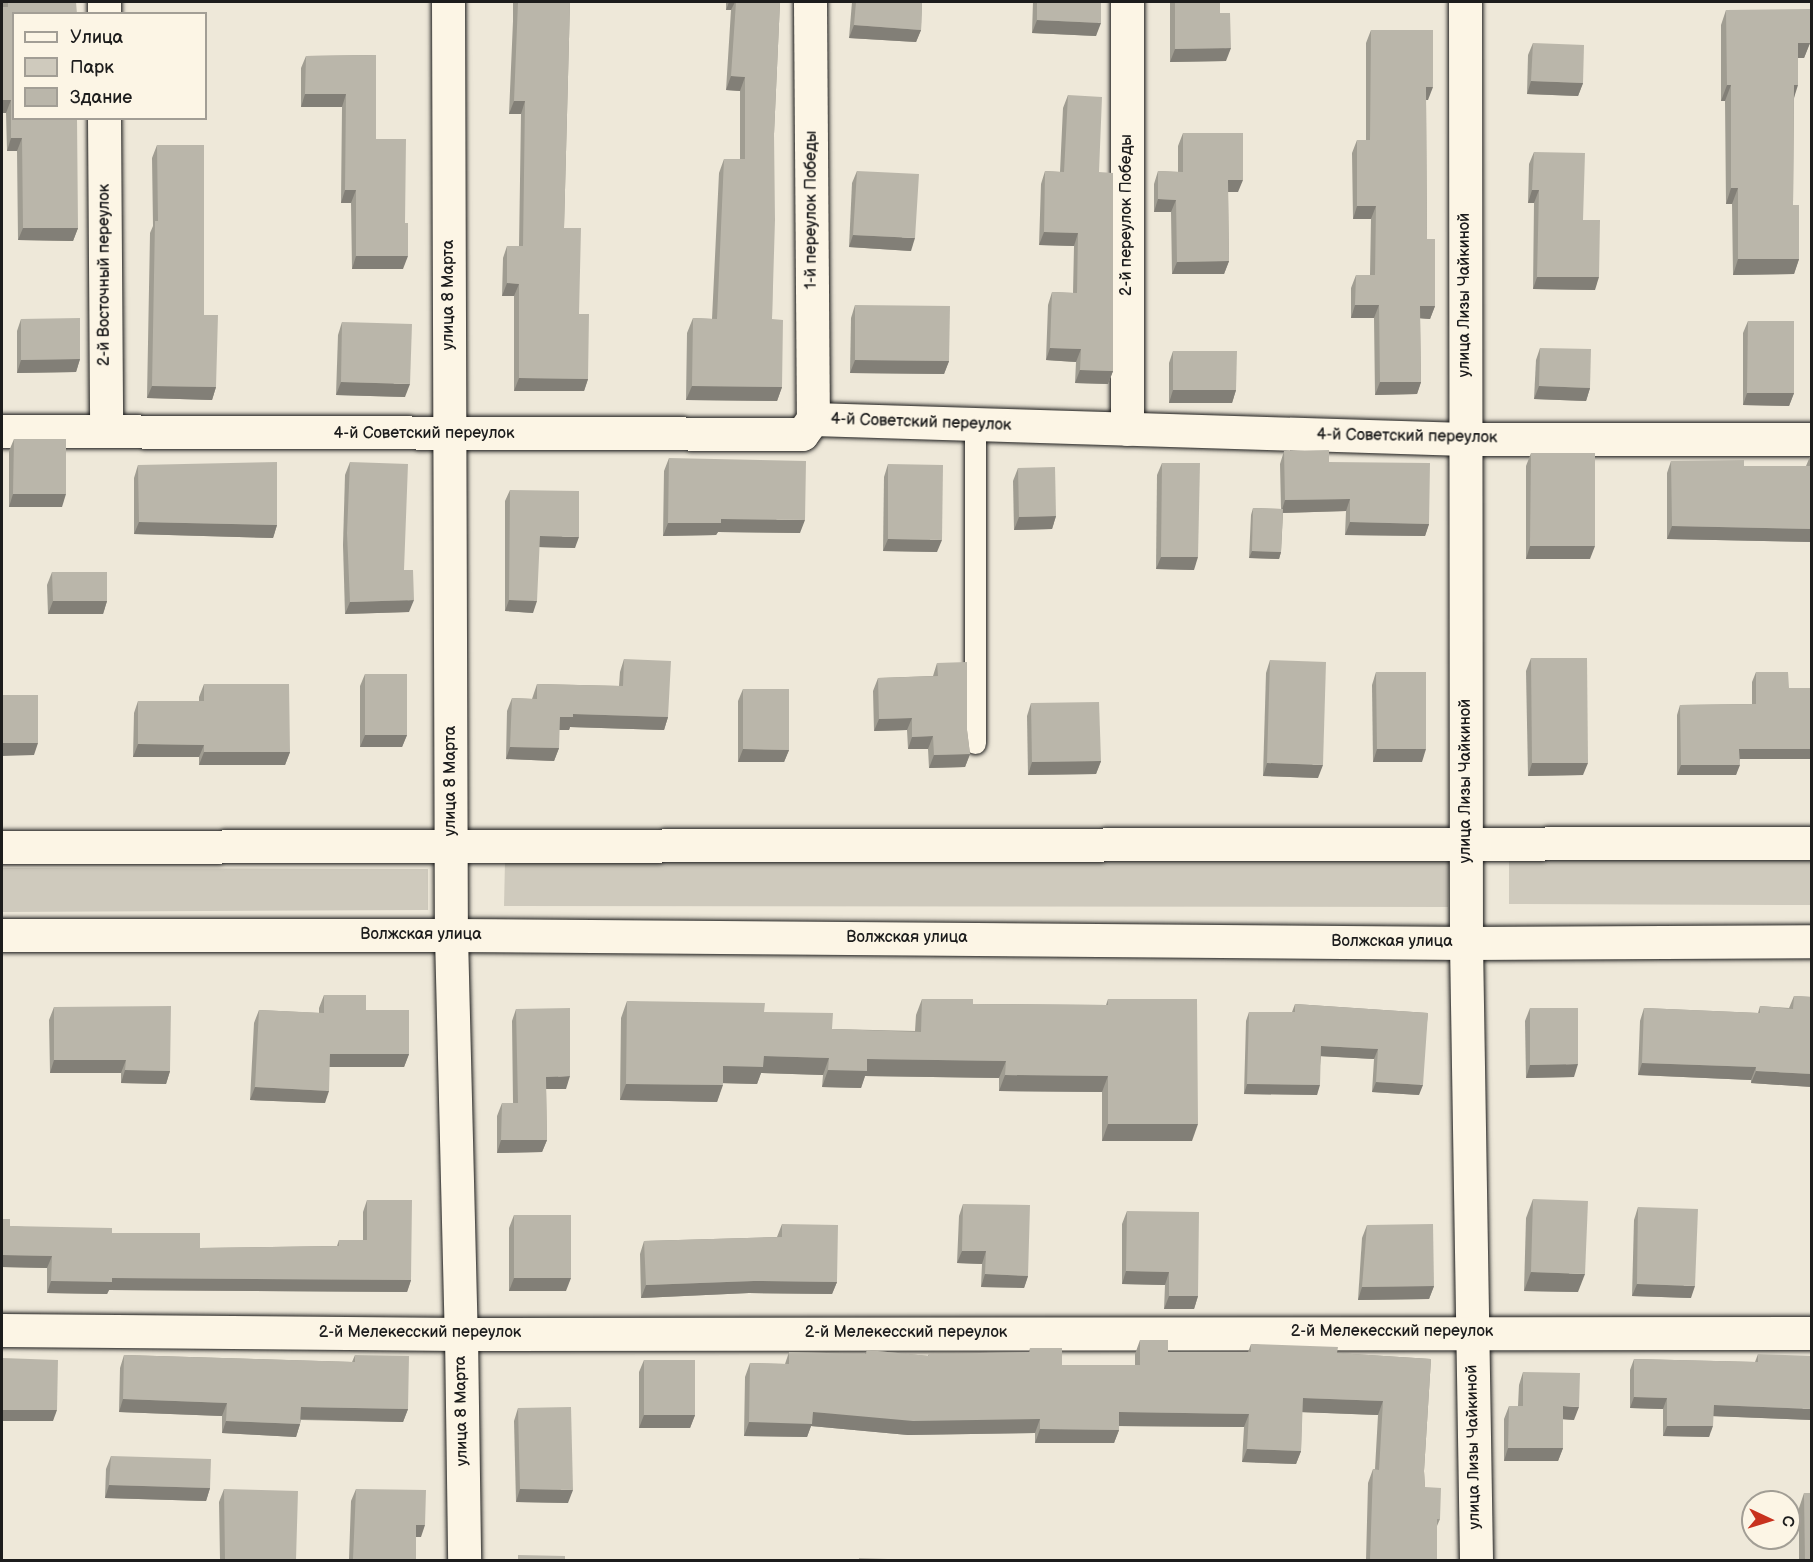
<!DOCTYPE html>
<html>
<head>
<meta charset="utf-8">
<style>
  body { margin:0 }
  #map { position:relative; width:1813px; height:1562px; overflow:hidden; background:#eee8d9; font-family:"Balsamiq Sans",sans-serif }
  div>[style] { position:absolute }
  .green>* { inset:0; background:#cfcabd }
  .roads { filter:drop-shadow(0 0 2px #1c1c1c) drop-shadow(0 0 2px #1c1c1c) }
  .lane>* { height:21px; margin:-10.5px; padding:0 10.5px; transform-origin:10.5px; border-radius:10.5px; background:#fcf5e5 }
  .street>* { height:33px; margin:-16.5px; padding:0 16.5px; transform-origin:16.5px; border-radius:16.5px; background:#fcf5e5 }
  .secondary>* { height:33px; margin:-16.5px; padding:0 16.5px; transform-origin:16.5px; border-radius:16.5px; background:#fcf5e5 }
  .wall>* { inset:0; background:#a09d92 }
  .shaded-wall>* { inset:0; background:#827f77 }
  .building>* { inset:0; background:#bab6aa }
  span { translate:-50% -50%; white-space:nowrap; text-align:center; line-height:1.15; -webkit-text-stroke:4.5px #fcf5e5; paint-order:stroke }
  .street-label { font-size:16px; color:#1c1c1c }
  .frame { position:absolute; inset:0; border:3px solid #1c1c1c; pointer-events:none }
  .legend { position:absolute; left:12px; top:12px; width:195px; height:108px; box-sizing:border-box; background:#fcf5e5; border:2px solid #a29e95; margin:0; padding:8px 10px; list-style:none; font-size:18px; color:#1c1c1c }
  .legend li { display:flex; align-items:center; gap:12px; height:30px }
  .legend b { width:30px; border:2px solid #a29e95 }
  .north { position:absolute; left:1741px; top:1490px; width:60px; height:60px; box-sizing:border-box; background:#fcf5e5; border:2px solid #a29e95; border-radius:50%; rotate:94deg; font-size:16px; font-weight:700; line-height:24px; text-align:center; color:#1c1c1c }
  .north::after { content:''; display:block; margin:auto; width:21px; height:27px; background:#c8321e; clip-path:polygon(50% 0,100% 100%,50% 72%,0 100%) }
</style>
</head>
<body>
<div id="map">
  <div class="green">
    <div style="clip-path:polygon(1509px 856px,1811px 858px,1811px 905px,1509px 904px)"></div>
    <div style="clip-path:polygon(1449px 860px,1448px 907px,504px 906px,505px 861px)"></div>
    <div style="clip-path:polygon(2px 868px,428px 869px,428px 910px,2px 912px)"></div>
  </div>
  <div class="roads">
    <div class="lane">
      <div style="left:975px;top:743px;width:317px;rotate:-90deg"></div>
    </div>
    <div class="street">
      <div style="left:104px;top:2px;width:12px;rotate:90deg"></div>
      <div style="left:448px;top:2px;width:933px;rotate:89.82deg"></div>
      <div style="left:451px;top:935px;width:399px;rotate:88.6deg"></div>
      <div style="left:461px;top:1334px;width:226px;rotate:89.2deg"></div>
      <div style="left:810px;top:2px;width:417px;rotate:89.6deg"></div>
      <div style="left:1127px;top:2px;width:427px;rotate:90deg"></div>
      <div style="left:1465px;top:2px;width:941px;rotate:89.94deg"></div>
      <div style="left:1466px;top:943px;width:617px;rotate:89.07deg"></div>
      <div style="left:104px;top:118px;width:313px;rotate:89.6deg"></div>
      <div style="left:2px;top:431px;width:800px;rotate:0.21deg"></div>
      <div style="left:802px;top:434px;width:19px;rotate:-54deg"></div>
      <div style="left:813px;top:419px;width:652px;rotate:1.76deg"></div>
      <div style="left:1465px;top:439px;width:347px"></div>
      <div style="left:2px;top:1330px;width:459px;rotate:0.5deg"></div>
      <div style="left:461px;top:1334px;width:1351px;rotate:-0.04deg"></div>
    </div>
    <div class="secondary">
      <div style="left:2px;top:847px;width:1810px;rotate:-0.13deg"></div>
      <div style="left:2px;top:935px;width:449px"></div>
      <div style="left:451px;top:935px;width:1015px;rotate:0.45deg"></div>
      <div style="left:1466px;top:943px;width:346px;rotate:-0.3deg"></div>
    </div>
  </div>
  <div class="wall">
    <div style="clip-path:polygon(3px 2px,76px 2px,14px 14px,78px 228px,73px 241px,18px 240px,17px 151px,7px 151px,6px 113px,2px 113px,2px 7px,3px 7px)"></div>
    <div style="clip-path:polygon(513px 2px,570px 2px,564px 228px,579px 314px,588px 379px,584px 391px,514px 391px,514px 296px,502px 296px,503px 258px,507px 246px,519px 246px,521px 114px,509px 114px,513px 21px)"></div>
    <div style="clip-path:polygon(726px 2px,780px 2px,774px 134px,772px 319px,782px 387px,777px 401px,686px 400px,687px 333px,693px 318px,712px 319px,719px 173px,724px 159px,740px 159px,740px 91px,726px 90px,731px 10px,726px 10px)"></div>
    <div style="clip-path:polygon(852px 2px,922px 2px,921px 30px,916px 42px,849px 38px)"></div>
    <div style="clip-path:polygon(1033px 2px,1101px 2px,1096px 36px,1032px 33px)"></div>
    <div style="clip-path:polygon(1170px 2px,1220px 2px,1220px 13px,1226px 61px,1170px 62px)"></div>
    <div style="clip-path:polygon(1726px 10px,1810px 43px,1804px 58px,1798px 58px,1794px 99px,1793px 205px,1799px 259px,1794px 274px,1733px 275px,1732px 204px,1726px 204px,1725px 101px,1721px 101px,1721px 25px)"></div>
    <div style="clip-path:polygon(1371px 30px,1428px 100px,1426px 100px,1427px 239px,1435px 306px,1430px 319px,1420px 318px,1421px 382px,1417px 394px,1375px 395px,1374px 318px,1351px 318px,1351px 288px,1356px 275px,1370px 275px,1371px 219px,1353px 219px,1352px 153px,1357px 140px,1366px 140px,1366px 43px)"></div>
    <div style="clip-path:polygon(1533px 43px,1583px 83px,1578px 96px,1527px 94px,1528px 55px)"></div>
    <div style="clip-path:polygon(376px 55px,376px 139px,403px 269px,352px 269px,351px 203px,341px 203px,342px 107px,301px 107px,301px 68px,306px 56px)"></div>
    <div style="clip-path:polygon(1068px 95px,1099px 172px,1113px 371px,1108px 384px,1075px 383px,1076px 362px,1046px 360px,1048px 305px,1052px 292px,1073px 293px,1074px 246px,1039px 245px,1041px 184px,1045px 171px,1060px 172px,1063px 108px)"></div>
    <div style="clip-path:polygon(1183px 133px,1238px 192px,1228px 192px,1229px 261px,1224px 274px,1172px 274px,1171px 212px,1154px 212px,1154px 184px,1158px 171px,1178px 172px,1178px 146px)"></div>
    <div style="clip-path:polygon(157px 145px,204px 315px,216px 387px,212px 400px,147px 398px,150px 233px,153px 226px,152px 158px)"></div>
    <div style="clip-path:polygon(1534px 152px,1583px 220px,1595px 290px,1533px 289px,1534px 203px,1528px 203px,1529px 164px)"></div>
    <div style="clip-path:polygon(857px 171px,911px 251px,849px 247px,852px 183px)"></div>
    <div style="clip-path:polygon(855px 305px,949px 361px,944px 374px,850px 373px,851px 318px)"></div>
    <div style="clip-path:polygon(21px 319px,80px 359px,76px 372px,17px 373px,17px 331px)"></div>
    <div style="clip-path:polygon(1748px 321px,1794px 393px,1789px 406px,1743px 405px,1743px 333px)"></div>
    <div style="clip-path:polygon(342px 322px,405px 397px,336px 395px,338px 335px)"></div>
    <div style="clip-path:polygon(1540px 348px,1590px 388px,1586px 401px,1534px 399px,1536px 360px)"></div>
    <div style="clip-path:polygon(1173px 351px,1236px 390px,1232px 403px,1169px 403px,1169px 363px)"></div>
    <div style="clip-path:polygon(14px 439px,62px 507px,9px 507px,9px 451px)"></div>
    <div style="clip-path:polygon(1284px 451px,1329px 462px,1429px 524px,1425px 536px,1345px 535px,1346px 511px,1283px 513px,1281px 552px,1279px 559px,1249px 558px,1251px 515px,1253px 508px,1281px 509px,1280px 464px)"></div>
    <div style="clip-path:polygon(1531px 453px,1590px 559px,1526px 559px,1526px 466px)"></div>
    <div style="clip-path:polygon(1811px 454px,1812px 454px,1812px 542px,1667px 539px,1667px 473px,1671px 461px,1744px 466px,1806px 466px)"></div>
    <div style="clip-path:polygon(669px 458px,800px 533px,718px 532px,716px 535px,663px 536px,664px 471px)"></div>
    <div style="clip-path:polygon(350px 462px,404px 570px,409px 612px,345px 614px,343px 545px,345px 475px)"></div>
    <div style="clip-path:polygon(1162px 463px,1194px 570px,1156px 569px,1157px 475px)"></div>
    <div style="clip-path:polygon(888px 464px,937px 552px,883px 551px,884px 477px)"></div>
    <div style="clip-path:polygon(138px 465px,277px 525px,273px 538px,134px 534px,134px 478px)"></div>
    <div style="clip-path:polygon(1018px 468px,1056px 516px,1052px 529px,1014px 530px,1013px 481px)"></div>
    <div style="clip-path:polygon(510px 490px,575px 548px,539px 547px,533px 613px,505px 611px,505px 501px)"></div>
    <div style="clip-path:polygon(52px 572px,107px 601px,103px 614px,48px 614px,47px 585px)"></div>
    <div style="clip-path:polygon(1531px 658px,1583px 775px,1528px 776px,1526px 671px)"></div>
    <div style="clip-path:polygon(624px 659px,668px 717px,664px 730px,570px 727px,569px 730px,559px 730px,559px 748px,554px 761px,506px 759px,507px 711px,512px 698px,532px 699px,537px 684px,619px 686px,620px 672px)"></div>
    <div style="clip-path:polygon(1270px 660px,1318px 778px,1263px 776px,1266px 673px)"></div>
    <div style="clip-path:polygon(937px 663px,967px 730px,970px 754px,965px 767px,929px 768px,928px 749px,908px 749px,907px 730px,874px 731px,873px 691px,878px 678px,933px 676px)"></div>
    <div style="clip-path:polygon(1376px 672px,1422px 762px,1373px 762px,1372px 685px)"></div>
    <div style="clip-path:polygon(1756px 672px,1789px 688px,1812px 688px,1812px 759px,1740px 759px,1736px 775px,1677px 775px,1677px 715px,1680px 705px,1752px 704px,1752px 682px)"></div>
    <div style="clip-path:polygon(365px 674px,407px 735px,402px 747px,360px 747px,360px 686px)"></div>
    <div style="clip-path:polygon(204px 684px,290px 752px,285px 765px,199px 765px,199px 757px,133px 757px,134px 713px,138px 701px,199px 701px,199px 697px)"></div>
    <div style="clip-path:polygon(743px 689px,789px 750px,784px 762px,738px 762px,738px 701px)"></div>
    <div style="clip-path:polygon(1031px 703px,1101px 761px,1096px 774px,1028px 775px,1027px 716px)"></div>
    <div style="clip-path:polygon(324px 995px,366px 1010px,409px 1054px,404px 1067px,329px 1067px,325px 1103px,250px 1100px,254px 1023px,259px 1010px,319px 1013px,319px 1008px)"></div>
    <div style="clip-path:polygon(1794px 996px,1812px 997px,1812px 1087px,1751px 1083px,1751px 1080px,1638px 1075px,1640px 1021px,1644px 1008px,1758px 1013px,1760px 1006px,1789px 1008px)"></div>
    <div style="clip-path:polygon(922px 999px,973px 1004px,1106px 1005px,1108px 999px,1192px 1141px,1102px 1141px,1102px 1092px,999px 1091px,999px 1078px,865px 1076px,861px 1088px,822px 1087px,823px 1075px,761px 1073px,757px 1084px,723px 1083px,717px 1102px,620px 1100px,621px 1018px,627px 1001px,764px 1012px,832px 1029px,915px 1031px,916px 1015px)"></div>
    <div style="clip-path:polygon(1295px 1004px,1428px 1013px,1419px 1095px,1372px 1092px,1374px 1059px,1321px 1056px,1317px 1095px,1244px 1094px,1246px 1021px,1249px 1012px,1292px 1012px)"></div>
    <div style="clip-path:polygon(54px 1007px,170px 1071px,166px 1084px,121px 1083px,121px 1073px,50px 1073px,49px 1020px)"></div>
    <div style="clip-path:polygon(1530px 1008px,1574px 1077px,1526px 1078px,1525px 1021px)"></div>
    <div style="clip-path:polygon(516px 1009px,566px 1089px,546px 1089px,547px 1140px,542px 1152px,497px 1153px,497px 1116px,502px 1103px,513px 1103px,512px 1021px)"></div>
    <div style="clip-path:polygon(1533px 1199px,1578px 1292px,1524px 1291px,1526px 1218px)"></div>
    <div style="clip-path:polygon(367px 1200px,411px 1280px,407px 1292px,109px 1290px,107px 1294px,47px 1293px,47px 1268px,2px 1267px,2px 1219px,10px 1226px,112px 1233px,200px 1248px,337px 1246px,339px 1240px,363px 1240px,363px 1212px)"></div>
    <div style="clip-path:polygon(963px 1204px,1028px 1276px,1024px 1288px,981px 1287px,982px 1264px,957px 1263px,959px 1216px)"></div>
    <div style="clip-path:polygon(1638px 1207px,1691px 1298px,1632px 1296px,1634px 1220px)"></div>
    <div style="clip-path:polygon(1127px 1211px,1198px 1296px,1194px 1309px,1164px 1309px,1165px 1285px,1122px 1284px,1122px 1224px)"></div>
    <div style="clip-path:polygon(514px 1215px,566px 1291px,509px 1291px,509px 1228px)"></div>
    <div style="clip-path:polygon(782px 1224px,837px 1282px,832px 1294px,749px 1293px,641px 1298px,640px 1254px,644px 1241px,777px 1237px)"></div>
    <div style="clip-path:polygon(1367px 1225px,1434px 1286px,1429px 1299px,1358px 1300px,1362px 1238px)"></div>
    <div style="clip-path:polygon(1140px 1340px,1168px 1352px,1248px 1352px,1251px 1344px,1337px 1353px,1431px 1359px,1424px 1471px,1425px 1487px,1440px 1519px,1437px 1526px,1437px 1560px,1366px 1560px,1368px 1483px,1373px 1469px,1375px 1469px,1378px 1415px,1302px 1412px,1301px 1451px,1296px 1464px,1242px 1462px,1244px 1427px,1119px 1426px,1119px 1430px,1114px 1443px,1035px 1443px,1035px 1433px,908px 1435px,811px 1426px,807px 1437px,744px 1436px,745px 1377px,750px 1363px,785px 1364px,789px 1352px,865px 1354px,867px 1350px,928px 1356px,929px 1354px,1029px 1352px,1030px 1348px,1062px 1365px,1135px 1365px,1135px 1354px)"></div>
    <div style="clip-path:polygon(1758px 1354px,1812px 1420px,1713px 1416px,1709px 1437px,1663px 1436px,1663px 1409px,1630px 1408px,1630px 1370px,1634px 1359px,1755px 1362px)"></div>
    <div style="clip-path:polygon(124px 1355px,352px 1362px,355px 1355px,408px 1409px,403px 1422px,301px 1420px,300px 1424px,296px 1437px,222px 1433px,222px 1416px,119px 1412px,120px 1368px)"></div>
    <div style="clip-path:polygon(644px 1360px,695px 1415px,690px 1428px,639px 1428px,639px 1372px)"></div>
    <div style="clip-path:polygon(1523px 1372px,1574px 1420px,1563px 1419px,1563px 1448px,1558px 1461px,1504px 1461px,1504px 1419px,1509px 1406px,1518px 1406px,1519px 1385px)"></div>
    <div style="clip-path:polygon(518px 1408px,568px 1503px,516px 1502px,514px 1421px)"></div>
    <div style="clip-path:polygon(111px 1456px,210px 1488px,206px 1501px,105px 1498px,106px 1469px)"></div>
    <div style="clip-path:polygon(224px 1489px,296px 1560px,349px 1559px,351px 1501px,356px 1489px,421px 1537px,416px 1537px,416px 1560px,220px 1560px,219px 1502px)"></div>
    <div style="clip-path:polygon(1804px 1493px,1812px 1560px,1799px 1560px,1799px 1508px)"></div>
  </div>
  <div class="shaded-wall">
    <div style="clip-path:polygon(729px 2px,735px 2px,731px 10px,726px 10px)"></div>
    <div style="clip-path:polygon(1037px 20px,1101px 23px,1096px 36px,1032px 33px)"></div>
    <div style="clip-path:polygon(854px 25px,921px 30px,916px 42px,849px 38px)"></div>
    <div style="clip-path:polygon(1798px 43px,1810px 43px,1804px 58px,1793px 58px)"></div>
    <div style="clip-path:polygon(1231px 48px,1226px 61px,1170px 62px,1175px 49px)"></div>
    <div style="clip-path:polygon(731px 76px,745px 77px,740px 91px,726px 90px)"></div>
    <div style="clip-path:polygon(1531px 81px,1583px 83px,1578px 96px,1527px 94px)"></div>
    <div style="clip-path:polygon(1727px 85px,1731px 85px,1725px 101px,1721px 101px)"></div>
    <div style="clip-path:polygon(1794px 85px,1798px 85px,1793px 101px)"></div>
    <div style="clip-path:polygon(1426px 87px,1433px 87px,1428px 100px,1422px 100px)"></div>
    <div style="clip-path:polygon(305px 94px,346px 94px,342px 107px,301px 107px)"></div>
    <div style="clip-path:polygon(2px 100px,11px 100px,6px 113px,2px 113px)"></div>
    <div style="clip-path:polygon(514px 101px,525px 101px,521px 114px,509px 114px)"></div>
    <div style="clip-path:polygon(11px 138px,22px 138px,17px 151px,7px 151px)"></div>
    <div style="clip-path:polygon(1228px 180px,1243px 180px,1238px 192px,1223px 192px)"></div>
    <div style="clip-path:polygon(1731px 188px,1738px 188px,1732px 204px,1726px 204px)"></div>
    <div style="clip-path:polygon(345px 190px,356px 190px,351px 203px,341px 203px)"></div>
    <div style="clip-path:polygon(1532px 190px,1539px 190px,1534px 203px,1528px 203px)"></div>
    <div style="clip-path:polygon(1158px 199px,1176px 200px,1171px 212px,1154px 212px)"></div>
    <div style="clip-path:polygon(1357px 206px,1376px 206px,1371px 219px,1353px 219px)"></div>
    <div style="clip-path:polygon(23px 228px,78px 228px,73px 241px,18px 240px)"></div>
    <div style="clip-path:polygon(1044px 232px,1078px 233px,1074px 246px,1039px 245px)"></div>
    <div style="clip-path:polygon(853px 235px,915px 238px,911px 251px,849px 247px)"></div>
    <div style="clip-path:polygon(356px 256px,408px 256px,403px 269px,352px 269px)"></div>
    <div style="clip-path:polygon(1738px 259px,1799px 259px,1794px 274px,1733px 275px)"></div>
    <div style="clip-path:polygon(1229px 261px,1224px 274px,1172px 274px,1177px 262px)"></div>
    <div style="clip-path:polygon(1537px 277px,1599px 277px,1595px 290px,1533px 289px)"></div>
    <div style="clip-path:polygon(507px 283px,519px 284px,514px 296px,502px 296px)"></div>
    <div style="clip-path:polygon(1355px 305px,1379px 305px,1374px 318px,1351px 318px)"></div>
    <div style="clip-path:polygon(1420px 306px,1435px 306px,1430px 319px,1415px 318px)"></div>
    <div style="clip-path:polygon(1050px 348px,1081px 349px,1076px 362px,1046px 360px)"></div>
    <div style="clip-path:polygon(80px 359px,76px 372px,17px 373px,21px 360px)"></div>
    <div style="clip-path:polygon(855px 360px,949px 361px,944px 374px,850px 373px)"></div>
    <div style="clip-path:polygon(1080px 370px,1113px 371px,1108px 384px,1075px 383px)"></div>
    <div style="clip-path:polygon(519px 378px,588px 379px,584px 391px,514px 391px)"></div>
    <div style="clip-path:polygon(341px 382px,410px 384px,405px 397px,336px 395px)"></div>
    <div style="clip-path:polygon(1380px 382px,1421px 382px,1417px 394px,1375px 395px)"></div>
    <div style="clip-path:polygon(152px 386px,216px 387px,212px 400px,147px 398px)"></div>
    <div style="clip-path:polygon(692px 386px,782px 387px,777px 401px,686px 400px)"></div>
    <div style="clip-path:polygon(1539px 386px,1590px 388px,1586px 401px,1534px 399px)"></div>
    <div style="clip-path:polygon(1173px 390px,1236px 390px,1232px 403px,1169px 403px)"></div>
    <div style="clip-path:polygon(1747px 393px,1794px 393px,1789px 406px,1743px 405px)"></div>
    <div style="clip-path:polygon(13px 494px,66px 494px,62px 507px,9px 507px)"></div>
    <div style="clip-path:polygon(1350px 499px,1346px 511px,1281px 513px,1285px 500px)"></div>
    <div style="clip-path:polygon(1056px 516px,1052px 529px,1014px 530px,1019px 517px)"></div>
    <div style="clip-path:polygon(721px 519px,805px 520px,800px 533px,718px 532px,716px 535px,663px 536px,668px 523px)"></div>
    <div style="clip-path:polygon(139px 522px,277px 525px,273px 538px,134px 534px)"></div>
    <div style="clip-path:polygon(1350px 522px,1429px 524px,1425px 536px,1345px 535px)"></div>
    <div style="clip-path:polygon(1672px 526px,1812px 529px,1812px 542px,1667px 539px)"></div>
    <div style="clip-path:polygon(540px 536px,579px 537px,575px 548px,536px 547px)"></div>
    <div style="clip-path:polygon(888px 539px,942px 540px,937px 552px,883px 551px)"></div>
    <div style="clip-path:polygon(1530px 546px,1595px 546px,1590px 559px,1526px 559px)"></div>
    <div style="clip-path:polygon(1252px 551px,1281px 552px,1279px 559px,1249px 558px)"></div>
    <div style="clip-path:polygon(1161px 557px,1198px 557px,1194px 570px,1156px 569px)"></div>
    <div style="clip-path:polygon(414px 600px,409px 612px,345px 614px,350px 602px)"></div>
    <div style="clip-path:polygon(509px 600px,537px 601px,533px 613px,505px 611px)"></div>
    <div style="clip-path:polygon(53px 601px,107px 601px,103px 614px,48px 614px)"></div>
    <div style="clip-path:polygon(573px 714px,668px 717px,664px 730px,570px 727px,569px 730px,555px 730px,560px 717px)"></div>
    <div style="clip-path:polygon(912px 718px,907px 730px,874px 731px,879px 719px)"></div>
    <div style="clip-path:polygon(365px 735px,407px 735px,402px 747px,360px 747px)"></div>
    <div style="clip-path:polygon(933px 736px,928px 749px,908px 749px,912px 737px)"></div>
    <div style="clip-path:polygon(2px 743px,38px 743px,34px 755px,2px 756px)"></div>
    <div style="clip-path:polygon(138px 744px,204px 745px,199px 757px,133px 757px)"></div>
    <div style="clip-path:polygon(510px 747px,559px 748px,554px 761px,506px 759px)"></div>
    <div style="clip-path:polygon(743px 749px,789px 750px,784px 762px,738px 762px)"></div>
    <div style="clip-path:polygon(1377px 749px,1426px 749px,1422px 762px,1373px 762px)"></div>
    <div style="clip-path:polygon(1739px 749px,1812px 749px,1812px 759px,1736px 759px)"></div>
    <div style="clip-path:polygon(204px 752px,290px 752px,285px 765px,199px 765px)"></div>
    <div style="clip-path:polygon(970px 754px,965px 767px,929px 768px,934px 755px)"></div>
    <div style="clip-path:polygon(1101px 761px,1096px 774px,1028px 775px,1032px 762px)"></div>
    <div style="clip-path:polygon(1267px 763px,1323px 765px,1318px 778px,1263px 776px)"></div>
    <div style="clip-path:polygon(1532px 763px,1588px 763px,1583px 775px,1528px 776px)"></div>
    <div style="clip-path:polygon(1681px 765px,1740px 765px,1736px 775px,1677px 775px)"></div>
    <div style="clip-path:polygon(1321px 1046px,1378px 1049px,1374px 1059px,1317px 1056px)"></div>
    <div style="clip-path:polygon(330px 1054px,409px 1054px,404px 1067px,325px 1067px)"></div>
    <div style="clip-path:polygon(764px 1056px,829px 1058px,823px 1075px,761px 1073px,757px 1084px,717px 1083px,723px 1066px)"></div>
    <div style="clip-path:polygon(867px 1059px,1006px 1061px,999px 1078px,865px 1076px,861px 1088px,822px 1087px,828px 1070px)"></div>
    <div style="clip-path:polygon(54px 1060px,126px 1060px,121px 1073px,50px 1073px)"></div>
    <div style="clip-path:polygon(1642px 1063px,1756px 1067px,1751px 1080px,1638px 1075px)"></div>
    <div style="clip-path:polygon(1578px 1064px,1574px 1077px,1526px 1078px,1530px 1065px)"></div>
    <div style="clip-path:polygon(125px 1070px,170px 1071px,166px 1084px,121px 1083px)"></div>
    <div style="clip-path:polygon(1756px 1071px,1812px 1074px,1812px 1087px,1751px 1083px)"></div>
    <div style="clip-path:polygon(1005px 1075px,1108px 1076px,1102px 1092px,999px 1091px)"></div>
    <div style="clip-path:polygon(570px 1076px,566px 1089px,541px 1089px,546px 1077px)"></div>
    <div style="clip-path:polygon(1376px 1082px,1423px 1085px,1419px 1095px,1372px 1092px)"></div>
    <div style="clip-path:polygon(626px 1084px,723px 1085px,717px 1102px,620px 1100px)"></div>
    <div style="clip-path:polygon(1247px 1084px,1320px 1085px,1317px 1095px,1244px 1094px)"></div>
    <div style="clip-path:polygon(255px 1087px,329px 1091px,325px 1103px,250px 1100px)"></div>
    <div style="clip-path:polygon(1108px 1124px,1198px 1124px,1192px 1141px,1102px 1141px)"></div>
    <div style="clip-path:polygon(501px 1140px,547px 1140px,542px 1152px,497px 1153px)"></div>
    <div style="clip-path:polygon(962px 1251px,986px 1251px,982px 1264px,957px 1263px)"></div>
    <div style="clip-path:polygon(2px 1255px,52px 1256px,47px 1268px,2px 1267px)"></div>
    <div style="clip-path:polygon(1126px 1271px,1169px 1272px,1165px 1285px,1122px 1284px)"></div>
    <div style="clip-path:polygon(1531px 1272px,1585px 1274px,1578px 1292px,1524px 1291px)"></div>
    <div style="clip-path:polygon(985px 1274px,1028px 1276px,1024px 1288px,981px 1287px)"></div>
    <div style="clip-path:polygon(112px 1278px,411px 1280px,407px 1292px,109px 1290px,107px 1294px,47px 1293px,51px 1281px)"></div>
    <div style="clip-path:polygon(514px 1278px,571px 1278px,566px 1291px,509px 1291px)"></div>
    <div style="clip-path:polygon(754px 1281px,837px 1282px,832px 1294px,749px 1293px,641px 1298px,646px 1285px)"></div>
    <div style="clip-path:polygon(1637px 1284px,1695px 1286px,1691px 1298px,1632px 1296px)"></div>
    <div style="clip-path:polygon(1434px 1286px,1429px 1299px,1358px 1300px,1362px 1287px)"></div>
    <div style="clip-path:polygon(1169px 1296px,1198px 1296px,1194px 1309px,1164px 1309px)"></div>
    <div style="clip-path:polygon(1634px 1397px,1667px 1398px,1663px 1409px,1630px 1408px)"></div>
    <div style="clip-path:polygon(1303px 1398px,1383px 1401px,1378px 1415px,1298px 1412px)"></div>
    <div style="clip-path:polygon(123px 1399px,227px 1403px,222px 1416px,119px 1412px)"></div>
    <div style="clip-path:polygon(1714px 1405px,1812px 1409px,1812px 1420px,1710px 1416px)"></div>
    <div style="clip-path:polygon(1563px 1406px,1579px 1407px,1574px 1420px,1559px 1419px)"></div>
    <div style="clip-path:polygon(301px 1407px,408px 1409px,403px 1422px,296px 1419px)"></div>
    <div style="clip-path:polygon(2px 1410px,57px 1410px,53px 1421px,2px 1421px)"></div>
    <div style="clip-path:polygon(813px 1412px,1040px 1419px,1035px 1433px,908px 1435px,811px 1426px,807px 1437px,744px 1436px,749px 1422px)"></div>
    <div style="clip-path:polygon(1119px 1412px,1249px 1414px,1244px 1427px,1114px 1426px)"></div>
    <div style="clip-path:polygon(644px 1415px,695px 1415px,690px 1428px,639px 1428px)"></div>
    <div style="clip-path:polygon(226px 1421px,300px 1424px,296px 1437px,222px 1433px)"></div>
    <div style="clip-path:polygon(1667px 1426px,1713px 1426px,1709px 1437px,1663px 1436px)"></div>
    <div style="clip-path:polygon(1040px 1429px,1119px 1430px,1114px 1443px,1035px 1443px)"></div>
    <div style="clip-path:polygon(1508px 1448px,1563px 1448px,1558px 1461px,1504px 1461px)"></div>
    <div style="clip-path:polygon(1247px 1449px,1301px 1451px,1296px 1464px,1242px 1462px)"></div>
    <div style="clip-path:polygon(109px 1485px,210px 1488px,206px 1501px,105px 1498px)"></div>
    <div style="clip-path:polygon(520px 1489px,573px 1490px,568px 1503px,516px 1502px)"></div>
    <div style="clip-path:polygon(416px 1525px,425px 1525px,421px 1537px,411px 1537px)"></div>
  </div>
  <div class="building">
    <div style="clip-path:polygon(8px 2px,76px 2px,77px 14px,14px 14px,14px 118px,77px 118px,78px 228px,23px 228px,22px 138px,11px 138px,11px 100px,2px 100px,2px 7px,8px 7px)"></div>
    <div style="clip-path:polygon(518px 2px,570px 2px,564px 228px,581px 228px,579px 314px,589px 314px,588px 379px,519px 378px,519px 284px,507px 283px,507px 246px,523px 246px,525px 101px,514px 101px)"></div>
    <div style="clip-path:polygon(736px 2px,780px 2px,774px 134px,775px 220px,772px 319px,783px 320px,782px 387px,692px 386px,693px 318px,717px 319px,724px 159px,745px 159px,745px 77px,731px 76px)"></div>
    <div style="clip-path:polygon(856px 2px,922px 2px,921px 30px,854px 25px)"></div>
    <div style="clip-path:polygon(1037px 2px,1101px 2px,1101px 23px,1037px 20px)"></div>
    <div style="clip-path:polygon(1175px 2px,1220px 2px,1220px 13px,1230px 13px,1231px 48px,1175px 49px)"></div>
    <div style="clip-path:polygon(1810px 9px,1810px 43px,1798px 43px,1798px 85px,1794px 85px,1793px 205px,1799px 205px,1799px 259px,1738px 259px,1738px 188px,1731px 188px,1731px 85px,1727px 85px,1726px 10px)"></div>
    <div style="clip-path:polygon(1371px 30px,1433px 30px,1433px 87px,1426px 87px,1427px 239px,1435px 239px,1435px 306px,1420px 306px,1421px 382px,1380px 382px,1379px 305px,1355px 305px,1356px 275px,1375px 275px,1376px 206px,1357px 206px,1357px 140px,1370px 140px)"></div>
    <div style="clip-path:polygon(1533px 43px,1584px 45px,1583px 83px,1531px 81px)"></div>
    <div style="clip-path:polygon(376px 55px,376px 139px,406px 139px,405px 223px,408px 223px,408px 256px,356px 256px,356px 190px,345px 190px,346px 94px,305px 94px,306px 56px)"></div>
    <div style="clip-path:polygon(1068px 95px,1102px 97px,1099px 172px,1113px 173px,1113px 371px,1080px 370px,1081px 349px,1050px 348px,1052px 292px,1077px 293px,1078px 233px,1044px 232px,1045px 171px,1064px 172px)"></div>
    <div style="clip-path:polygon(1183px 133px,1243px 133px,1243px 180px,1228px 180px,1229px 261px,1177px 262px,1176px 200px,1158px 199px,1158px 171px,1183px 172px)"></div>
    <div style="clip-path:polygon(157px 145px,204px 145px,204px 315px,218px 315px,216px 387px,152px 386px,155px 221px,158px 221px)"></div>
    <div style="clip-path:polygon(1534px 152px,1585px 153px,1583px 220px,1600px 220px,1599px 277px,1537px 277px,1539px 190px,1532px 190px)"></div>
    <div style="clip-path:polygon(857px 171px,919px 174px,915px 238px,853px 235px)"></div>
    <div style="clip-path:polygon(855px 305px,950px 306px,949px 361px,855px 360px)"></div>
    <div style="clip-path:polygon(80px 318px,80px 359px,21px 360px,21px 319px)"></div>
    <div style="clip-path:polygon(1748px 321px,1794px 321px,1794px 393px,1747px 393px)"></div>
    <div style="clip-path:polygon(342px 322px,412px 324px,410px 384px,341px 382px)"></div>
    <div style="clip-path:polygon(1540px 348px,1591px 349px,1590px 388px,1539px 386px)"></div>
    <div style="clip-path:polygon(1173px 351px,1237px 351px,1236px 390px,1173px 390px)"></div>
    <div style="clip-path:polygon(14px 439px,66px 439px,66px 494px,13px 494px)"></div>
    <div style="clip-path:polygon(1329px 450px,1329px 462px,1430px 463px,1429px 524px,1350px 522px,1350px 499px,1285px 500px,1284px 451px)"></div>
    <div style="clip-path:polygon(1531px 453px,1595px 453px,1595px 546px,1530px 546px)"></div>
    <div style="clip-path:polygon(1811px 454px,1812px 454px,1812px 529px,1672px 526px,1671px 461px,1744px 460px,1744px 466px,1810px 466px)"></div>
    <div style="clip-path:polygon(669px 458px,806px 461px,805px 520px,721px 519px,721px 523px,668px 523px)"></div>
    <div style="clip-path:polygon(277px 462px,277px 525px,139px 522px,138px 465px)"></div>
    <div style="clip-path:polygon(350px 462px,408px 464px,404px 570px,413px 570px,414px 600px,350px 602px,347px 533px)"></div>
    <div style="clip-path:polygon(1162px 463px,1200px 463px,1198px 557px,1161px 557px)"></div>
    <div style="clip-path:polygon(888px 464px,943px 465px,942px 540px,888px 539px)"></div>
    <div style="clip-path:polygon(1055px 467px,1056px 516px,1019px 517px,1018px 468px)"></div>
    <div style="clip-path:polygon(510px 490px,579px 491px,579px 537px,540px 536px,537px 601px,509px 600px)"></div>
    <div style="clip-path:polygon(1253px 508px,1283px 509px,1281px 552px,1252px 551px)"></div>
    <div style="clip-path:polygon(52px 572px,107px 572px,107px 601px,53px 601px)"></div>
    <div style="clip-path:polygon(1531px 658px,1587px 658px,1588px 763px,1532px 763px)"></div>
    <div style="clip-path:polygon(624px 659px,671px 661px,668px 717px,573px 714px,573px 717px,560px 717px,559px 748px,510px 747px,512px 698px,537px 699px,537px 684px,623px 686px)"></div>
    <div style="clip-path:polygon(1270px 660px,1326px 662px,1323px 765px,1267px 763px)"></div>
    <div style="clip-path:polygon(967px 662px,967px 730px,970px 754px,934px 755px,933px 736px,912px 737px,912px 718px,879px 719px,878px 678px,938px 676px,937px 663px)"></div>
    <div style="clip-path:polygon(1376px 672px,1426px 672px,1426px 749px,1377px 749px)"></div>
    <div style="clip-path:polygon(1756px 672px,1788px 672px,1789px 688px,1812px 688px,1812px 749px,1739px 749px,1740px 765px,1681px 765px,1680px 705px,1756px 704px)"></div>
    <div style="clip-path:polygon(365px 674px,407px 674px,407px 735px,365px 735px)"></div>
    <div style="clip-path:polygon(204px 684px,289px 684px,290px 752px,204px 752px,204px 745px,138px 744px,138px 701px,204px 701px)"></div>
    <div style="clip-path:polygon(743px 689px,789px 689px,789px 750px,743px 749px)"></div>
    <div style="clip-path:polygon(2px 695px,38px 695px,38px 743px,2px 743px)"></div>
    <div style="clip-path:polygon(1099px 702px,1101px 761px,1032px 762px,1031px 703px)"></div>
    <div style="clip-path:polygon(324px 995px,366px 995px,366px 1010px,409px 1010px,409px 1054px,330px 1054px,329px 1091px,255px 1087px,259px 1010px,324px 1013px)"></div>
    <div style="clip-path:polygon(1794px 996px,1812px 997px,1812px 1074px,1756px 1071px,1756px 1067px,1642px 1063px,1644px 1008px,1760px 1013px,1760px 1006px,1793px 1009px)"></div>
    <div style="clip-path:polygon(922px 999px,973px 999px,973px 1004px,1108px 1005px,1108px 999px,1197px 999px,1198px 1124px,1108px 1124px,1108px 1076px,1005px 1075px,1006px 1061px,867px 1059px,867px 1071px,828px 1070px,829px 1058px,764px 1056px,763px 1067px,723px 1066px,723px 1085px,626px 1084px,627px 1001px,765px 1003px,764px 1012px,833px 1013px,832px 1029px,921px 1032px)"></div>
    <div style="clip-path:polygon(1295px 1004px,1428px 1013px,1423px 1085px,1376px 1082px,1378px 1049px,1321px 1046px,1320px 1085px,1247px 1084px,1249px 1012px,1295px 1012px)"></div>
    <div style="clip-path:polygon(171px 1006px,170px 1071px,125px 1070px,126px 1060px,54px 1060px,54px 1007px)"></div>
    <div style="clip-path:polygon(570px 1008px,570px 1076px,546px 1077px,547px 1140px,501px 1140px,502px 1103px,518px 1103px,516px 1009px)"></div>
    <div style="clip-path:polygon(1530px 1008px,1578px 1008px,1578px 1064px,1530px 1065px)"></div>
    <div style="clip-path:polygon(1533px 1199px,1588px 1201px,1585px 1274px,1531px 1272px)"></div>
    <div style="clip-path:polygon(367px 1200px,412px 1200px,411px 1280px,112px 1278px,112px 1282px,51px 1281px,52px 1256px,2px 1255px,2px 1219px,10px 1219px,10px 1226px,112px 1228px,112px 1233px,200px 1233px,200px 1248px,339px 1246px,339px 1240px,367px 1240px)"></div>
    <div style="clip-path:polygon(963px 1204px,1030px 1205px,1028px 1276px,985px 1274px,986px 1251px,962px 1251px)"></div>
    <div style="clip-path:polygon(1638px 1207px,1698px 1209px,1695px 1286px,1637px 1284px)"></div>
    <div style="clip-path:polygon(1127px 1211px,1199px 1212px,1198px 1296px,1169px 1296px,1169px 1272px,1126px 1271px)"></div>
    <div style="clip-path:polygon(514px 1215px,571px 1215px,571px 1278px,514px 1278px)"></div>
    <div style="clip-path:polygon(782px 1224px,838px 1225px,837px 1282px,754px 1281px,646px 1285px,644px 1241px,782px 1237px)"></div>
    <div style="clip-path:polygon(1433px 1224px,1434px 1286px,1362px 1287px,1367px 1225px)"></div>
    <div style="clip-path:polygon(1140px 1340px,1168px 1340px,1168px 1352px,1251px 1352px,1251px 1344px,1338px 1347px,1337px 1353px,1431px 1359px,1424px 1471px,1425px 1487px,1441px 1488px,1440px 1519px,1437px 1519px,1437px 1560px,1370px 1560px,1373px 1469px,1379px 1470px,1383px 1401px,1303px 1398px,1301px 1451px,1247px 1449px,1249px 1414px,1119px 1412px,1119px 1430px,1040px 1429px,1040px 1419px,913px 1421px,813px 1412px,812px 1424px,749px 1422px,750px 1363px,789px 1364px,789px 1352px,866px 1354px,867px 1350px,929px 1356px,929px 1354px,1030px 1352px,1030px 1348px,1062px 1348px,1062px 1365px,1140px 1365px)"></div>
    <div style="clip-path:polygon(1758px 1354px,1812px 1356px,1812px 1409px,1714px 1405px,1713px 1426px,1667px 1426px,1667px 1398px,1634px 1397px,1634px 1359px,1758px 1362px)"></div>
    <div style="clip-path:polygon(124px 1355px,355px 1362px,355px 1355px,409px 1356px,408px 1409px,301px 1407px,300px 1424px,226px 1421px,227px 1403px,123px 1399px)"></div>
    <div style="clip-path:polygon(2px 1358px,58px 1360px,57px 1410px,2px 1410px)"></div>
    <div style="clip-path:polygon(644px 1360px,695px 1360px,695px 1415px,644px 1415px)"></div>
    <div style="clip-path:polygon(1523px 1372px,1580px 1373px,1579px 1407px,1563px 1406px,1563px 1448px,1508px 1448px,1509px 1406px,1523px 1406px)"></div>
    <div style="clip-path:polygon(571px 1407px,573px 1490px,520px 1489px,518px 1408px)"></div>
    <div style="clip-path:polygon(111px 1456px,211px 1459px,210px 1488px,109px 1485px)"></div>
    <div style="clip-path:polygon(224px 1489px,298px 1491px,296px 1560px,353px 1559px,356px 1489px,426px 1490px,425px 1525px,416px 1525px,416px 1560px,225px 1560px)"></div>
    <div style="clip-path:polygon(1804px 1493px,1812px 1493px,1812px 1560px,1805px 1560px)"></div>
    <div style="clip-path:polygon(518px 1555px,565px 1556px,565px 1560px,518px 1560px)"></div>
    <div style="clip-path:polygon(859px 1558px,916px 1560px,859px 1560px)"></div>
  </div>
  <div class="street-label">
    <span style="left:812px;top:210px;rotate:-90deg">1-й переулок Победы</span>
    <span style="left:1127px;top:215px;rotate:-90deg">2-й переулок Победы</span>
    <span style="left:105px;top:275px;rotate:-90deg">2-й Восточный переулок</span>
    <span style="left:449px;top:295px;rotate:-90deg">улица 8 Марта</span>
    <span style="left:1465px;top:295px;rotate:-90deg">улица Лизы Чайкиной</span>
    <span style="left:921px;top:423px;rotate:2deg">4-й Советский переулок</span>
    <span style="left:424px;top:434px">4-й Советский переулок</span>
    <span style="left:1407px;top:437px;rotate:1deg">4-й Советский переулок</span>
    <span style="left:451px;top:781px;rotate:-90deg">улица 8 Марта</span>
    <span style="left:1466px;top:781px;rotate:-90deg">улица Лизы Чайкиной</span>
    <span style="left:421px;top:935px">Волжская улица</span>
    <span style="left:907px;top:938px">Волжская улица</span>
    <span style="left:1392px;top:942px">Волжская улица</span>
    <span style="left:1392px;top:1332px">2-й Мелекесский переулок</span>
    <span style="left:420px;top:1333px">2-й Мелекесский переулок</span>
    <span style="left:906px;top:1333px">2-й Мелекесский переулок</span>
    <span style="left:462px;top:1411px;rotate:-91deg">улица 8 Марта</span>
    <span style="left:1474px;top:1447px;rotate:-91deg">улица Лизы Чайкиной</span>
  </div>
  <div class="frame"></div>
  <ul class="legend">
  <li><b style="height:8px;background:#fcf5e5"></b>Улица</li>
  <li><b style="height:16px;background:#cfcabd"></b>Парк</li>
  <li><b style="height:16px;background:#bab6aa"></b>Здание</li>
  </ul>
  <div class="north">С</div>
</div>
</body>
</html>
